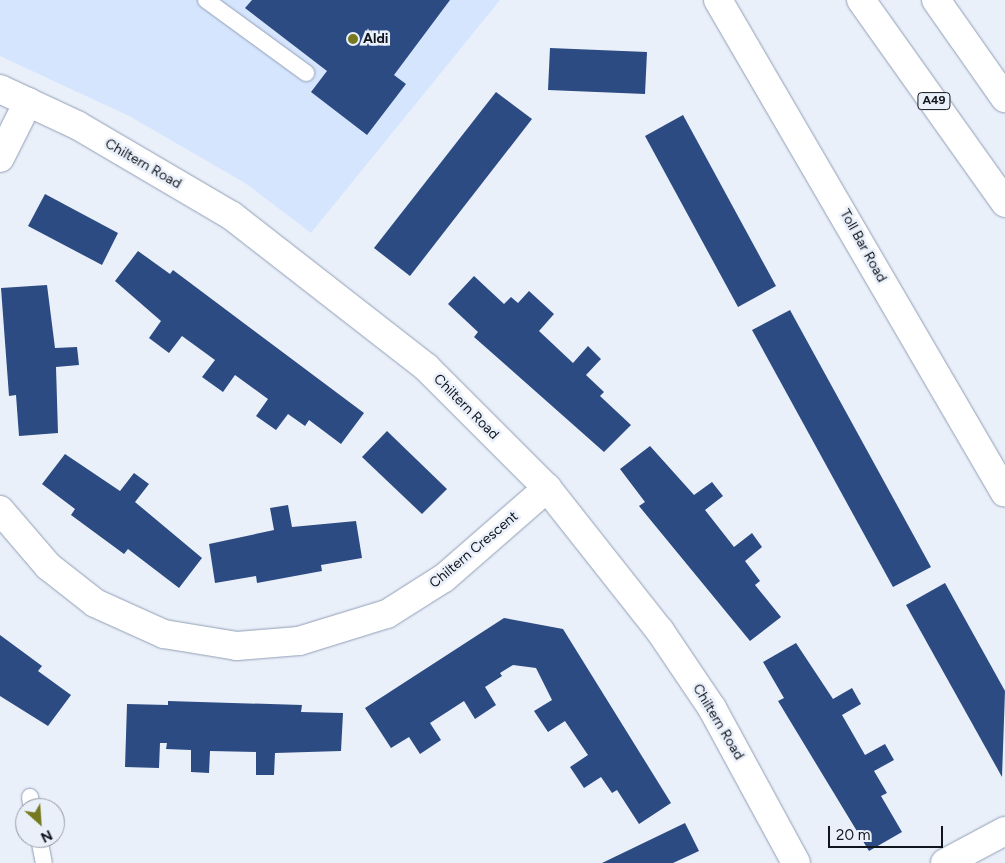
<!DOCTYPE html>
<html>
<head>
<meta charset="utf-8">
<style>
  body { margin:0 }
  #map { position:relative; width:1005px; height:863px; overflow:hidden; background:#eaf0fa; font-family:Figtree,sans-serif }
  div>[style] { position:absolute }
  .built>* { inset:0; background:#d6e5fe }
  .building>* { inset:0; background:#2c4b82 }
  .roads { filter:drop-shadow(0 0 1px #909eb5) drop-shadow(0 0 1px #909eb5) }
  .service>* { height:16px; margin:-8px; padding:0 8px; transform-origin:8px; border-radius:8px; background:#fff }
  .minor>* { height:28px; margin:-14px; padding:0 14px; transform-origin:14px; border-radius:14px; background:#fff }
  .trunk>* { height:28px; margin:-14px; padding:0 14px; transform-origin:14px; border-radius:14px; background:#fff }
  .dots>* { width:14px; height:14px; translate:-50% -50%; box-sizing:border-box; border:2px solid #eaf0fa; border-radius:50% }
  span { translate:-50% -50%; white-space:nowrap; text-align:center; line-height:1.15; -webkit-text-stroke:5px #eaf0fa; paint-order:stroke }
  .shield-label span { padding:1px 4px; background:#eaf0fa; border:1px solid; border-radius:4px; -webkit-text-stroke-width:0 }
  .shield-label { font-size:12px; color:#10151d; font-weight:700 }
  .poi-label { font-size:14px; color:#10151d; font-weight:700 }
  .left { translate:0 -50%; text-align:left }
  .street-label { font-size:14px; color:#10151d }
  .north { position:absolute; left:15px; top:798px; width:50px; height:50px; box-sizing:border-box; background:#eaf0fa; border:1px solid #9398a2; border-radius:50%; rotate:154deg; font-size:14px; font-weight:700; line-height:20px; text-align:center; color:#10151d }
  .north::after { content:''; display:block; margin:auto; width:18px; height:22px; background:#767920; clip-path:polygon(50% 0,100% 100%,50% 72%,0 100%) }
  .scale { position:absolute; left:828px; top:826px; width:115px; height:22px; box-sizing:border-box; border:2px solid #10151d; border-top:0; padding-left:6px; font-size:15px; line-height:18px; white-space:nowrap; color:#10151d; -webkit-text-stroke:4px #eaf0fa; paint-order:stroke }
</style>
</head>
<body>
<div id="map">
  <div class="built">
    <div style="clip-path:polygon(0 0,500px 0,311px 233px,245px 183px,129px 116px,0 56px)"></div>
  </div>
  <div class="building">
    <div style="clip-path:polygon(252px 0,450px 0,394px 75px,406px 84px,367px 135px,311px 92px,327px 71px,245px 8px)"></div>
    <div style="clip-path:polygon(550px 48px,647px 52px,645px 94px,548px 90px)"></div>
    <div style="clip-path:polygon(496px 92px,532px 119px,410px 276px,374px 248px)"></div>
    <div style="clip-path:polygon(683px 115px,776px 286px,738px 307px,645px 136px)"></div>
    <div style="clip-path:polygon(45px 194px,118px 233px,102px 265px,28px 226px)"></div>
    <div style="clip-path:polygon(138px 251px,170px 274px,173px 270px,364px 413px,341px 444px,309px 420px,305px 426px,288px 414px,276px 430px,256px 416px,268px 399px,235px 375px,223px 392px,202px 377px,215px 360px,182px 336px,169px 353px,149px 338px,161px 321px,115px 281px)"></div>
    <div style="clip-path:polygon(474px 276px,504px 304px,511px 297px,518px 303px,529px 291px,554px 314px,539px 331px,573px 363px,588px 346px,601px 359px,586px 375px,604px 392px,600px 396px,631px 425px,604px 452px,474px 337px,478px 332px,448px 304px)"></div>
    <div style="clip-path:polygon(47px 285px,55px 348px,77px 347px,79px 365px,56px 367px,58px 433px,19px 436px,16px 395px,9px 396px,1px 288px)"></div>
    <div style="clip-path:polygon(790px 310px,931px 567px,893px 587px,752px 330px)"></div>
    <div style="clip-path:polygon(387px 431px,447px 489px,422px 514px,362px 457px)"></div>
    <div style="clip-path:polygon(650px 446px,694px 495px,712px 482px,723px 496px,705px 510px,734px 547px,752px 533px,762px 547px,745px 561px,760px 581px,755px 585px,781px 617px,750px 641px,639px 506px,645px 502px,620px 469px)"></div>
    <div style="clip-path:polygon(65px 454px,120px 491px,134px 473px,149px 484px,135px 502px,202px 558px,179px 588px,128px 549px,124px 554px,71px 515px,75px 509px,42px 484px)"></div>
    <div style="clip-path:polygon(288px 505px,292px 527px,356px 521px,362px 558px,321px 565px,322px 571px,257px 583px,256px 576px,215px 583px,209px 544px,274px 530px,270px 508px)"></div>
    <div style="clip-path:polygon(945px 583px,1005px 691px,1002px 777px,906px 605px)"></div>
    <div style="clip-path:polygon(504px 618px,563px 629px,671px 803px,639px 824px,617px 790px,612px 793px,601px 777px,584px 788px,570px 767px,588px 755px,565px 721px,548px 732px,534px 711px,552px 700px,536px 668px,513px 665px,500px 673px,502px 676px,485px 687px,496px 705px,475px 719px,464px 701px,430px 723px,441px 740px,420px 754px,409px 737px,391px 748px,365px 708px)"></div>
    <div style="clip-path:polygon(0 635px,42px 666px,38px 671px,71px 695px,48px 726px,0 696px)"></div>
    <div style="clip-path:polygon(796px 643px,833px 699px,852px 688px,861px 704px,842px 715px,865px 755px,885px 744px,894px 760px,874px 771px,887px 793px,881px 796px,902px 832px,869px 851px,778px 701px,784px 698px,763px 662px)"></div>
    <div style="clip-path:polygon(168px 701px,302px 705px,301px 712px,343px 713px,341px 751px,275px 753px,274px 775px,256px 775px,256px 752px,210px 751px,209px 773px,191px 772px,191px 750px,166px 749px,167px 743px,160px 743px,159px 768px,125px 767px,127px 704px,168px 705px)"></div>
    <div style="clip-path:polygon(685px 823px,699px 851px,673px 863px,602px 863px)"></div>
  </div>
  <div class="roads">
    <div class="service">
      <div style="left:206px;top:0;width:124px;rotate:36.1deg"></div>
      <div style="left:30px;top:797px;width:11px;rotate:80deg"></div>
      <div style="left:39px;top:838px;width:25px;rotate:79deg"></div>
    </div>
    <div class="minor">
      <div style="left:718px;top:0;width:570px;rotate:59.79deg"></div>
      <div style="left:0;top:89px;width:85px;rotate:25.1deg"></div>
      <div style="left:77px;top:125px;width:180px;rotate:30.4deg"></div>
      <div style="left:232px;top:216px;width:246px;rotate:37.9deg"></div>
      <div style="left:426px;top:367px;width:171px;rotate:45deg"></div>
      <div style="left:547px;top:488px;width:182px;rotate:51.7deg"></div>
      <div style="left:660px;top:631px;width:93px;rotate:56deg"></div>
      <div style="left:712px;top:708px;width:176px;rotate:61.5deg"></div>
      <div style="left:0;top:158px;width:63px;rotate:-63.4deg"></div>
      <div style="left:0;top:510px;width:74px;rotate:49.4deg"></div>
      <div style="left:48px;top:566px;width:60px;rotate:38.2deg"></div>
      <div style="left:95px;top:603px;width:76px;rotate:24.2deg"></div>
      <div style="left:164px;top:634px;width:74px;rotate:9.3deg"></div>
      <div style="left:237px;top:646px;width:62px;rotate:-4.6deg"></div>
      <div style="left:299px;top:641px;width:92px;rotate:-17.1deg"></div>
      <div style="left:387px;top:614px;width:67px;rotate:-32.3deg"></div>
      <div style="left:444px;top:578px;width:137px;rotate:-41.1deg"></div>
      <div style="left:945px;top:863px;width:68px;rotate:-28.1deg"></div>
    </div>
    <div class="trunk">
      <div style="left:861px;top:0;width:249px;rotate:54.6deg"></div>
      <div style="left:936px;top:0;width:120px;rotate:54.9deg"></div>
    </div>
  </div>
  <div class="dots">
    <div style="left:353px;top:39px;background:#767920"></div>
  </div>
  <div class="shield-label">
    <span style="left:934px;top:101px">A49</span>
  </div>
  <div class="poi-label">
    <span class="left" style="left:363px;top:39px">Aldi</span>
  </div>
  <div class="street-label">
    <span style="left:143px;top:164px;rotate:30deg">Chiltern Road</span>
    <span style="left:863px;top:246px;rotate:61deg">Toll Bar Road</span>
    <span style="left:466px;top:407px;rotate:45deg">Chiltern Road</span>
    <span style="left:474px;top:550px;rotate:-40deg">Chiltern Crescent</span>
    <span style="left:718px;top:722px;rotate:59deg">Chiltern Road</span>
  </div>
  <div class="north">N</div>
  <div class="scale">20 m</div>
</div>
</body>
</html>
